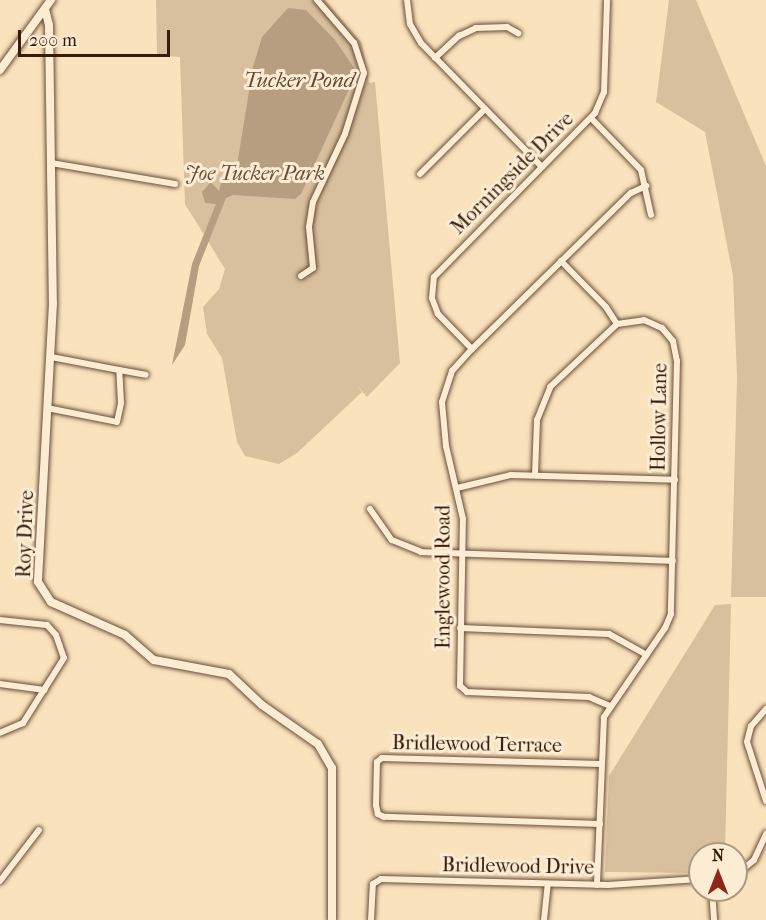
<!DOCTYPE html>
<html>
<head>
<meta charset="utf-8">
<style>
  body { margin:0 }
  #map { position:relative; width:766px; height:920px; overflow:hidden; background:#f9e2bc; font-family:"IM FELL French Canon",serif }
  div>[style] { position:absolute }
  .green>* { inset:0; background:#d8c09e }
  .water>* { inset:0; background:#b79e80 }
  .roads { filter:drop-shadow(0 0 2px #684d38) drop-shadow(0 0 2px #684d38) }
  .street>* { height:6px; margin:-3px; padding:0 3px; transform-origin:3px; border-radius:3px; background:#fbecd3 }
  .secondary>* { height:8px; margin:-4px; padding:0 4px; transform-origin:4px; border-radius:4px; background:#fbecd3 }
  span { translate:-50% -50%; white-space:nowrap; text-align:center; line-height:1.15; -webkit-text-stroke:6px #fbecd3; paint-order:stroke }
  .park-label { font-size:20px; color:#684d38; font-style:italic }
  .street-label { font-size:20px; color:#381b0c }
  .water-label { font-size:21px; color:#644935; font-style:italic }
  .north { position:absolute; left:688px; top:842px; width:60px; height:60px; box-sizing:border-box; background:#fbecd3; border:2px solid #ad9883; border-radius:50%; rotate:0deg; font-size:16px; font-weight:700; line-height:24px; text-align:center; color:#381b0c }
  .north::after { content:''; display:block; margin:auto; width:21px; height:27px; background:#8f2418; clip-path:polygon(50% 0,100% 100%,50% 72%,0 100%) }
  .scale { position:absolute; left:18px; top:30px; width:152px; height:27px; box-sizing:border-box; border:3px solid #381b0c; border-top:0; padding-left:8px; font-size:18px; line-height:21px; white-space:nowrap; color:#381b0c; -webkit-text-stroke:4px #fbecd3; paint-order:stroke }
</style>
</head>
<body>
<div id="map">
  <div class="green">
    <div style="clip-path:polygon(156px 0,325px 0,362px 43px,369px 83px,375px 82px,400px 363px,367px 397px,357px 385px,362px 392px,297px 453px,279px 464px,245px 456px,237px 442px,222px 358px,207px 334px,203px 307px,219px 289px,225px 269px,185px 204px,180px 57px,157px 55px)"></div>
    <div style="clip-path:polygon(669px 0,696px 0,766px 166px,766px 597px,731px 597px,737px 378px,733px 276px,705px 132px,656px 102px)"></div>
    <div style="clip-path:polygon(731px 604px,725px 854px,700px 854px,700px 873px,605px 872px,609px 776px,715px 605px)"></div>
  </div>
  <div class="water">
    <div style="clip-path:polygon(288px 8px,306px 10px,335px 40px,357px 72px,301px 194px,295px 199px,233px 195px,226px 198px,199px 266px,185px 345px,172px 365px,192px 264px,216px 204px,205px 203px,202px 192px,211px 182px,219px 191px,221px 183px,236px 171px,253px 67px,262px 37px)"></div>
  </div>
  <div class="roads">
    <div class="street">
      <div style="left:407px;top:0;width:24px;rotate:83deg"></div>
      <div style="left:410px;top:24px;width:22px;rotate:60deg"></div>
      <div style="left:421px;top:43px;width:173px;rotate:45.7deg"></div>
      <div style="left:435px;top:58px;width:33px;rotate:-43deg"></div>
      <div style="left:459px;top:36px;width:19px;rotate:-25deg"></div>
      <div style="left:476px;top:28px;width:31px;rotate:-2deg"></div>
      <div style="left:507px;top:27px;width:13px;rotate:29deg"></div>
      <div style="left:591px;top:118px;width:72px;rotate:46.1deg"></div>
      <div style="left:641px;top:170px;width:46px;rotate:77.5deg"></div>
      <div style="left:51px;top:163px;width:126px;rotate:9.6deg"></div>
      <div style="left:420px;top:174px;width:92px;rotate:-45deg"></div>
      <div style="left:561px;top:261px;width:64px;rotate:45.6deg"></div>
      <div style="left:606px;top:307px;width:20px;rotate:57deg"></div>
      <div style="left:301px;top:276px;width:14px;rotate:-34deg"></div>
      <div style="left:313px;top:268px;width:41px;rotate:-95.6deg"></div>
      <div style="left:309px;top:227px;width:25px;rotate:-81deg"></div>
      <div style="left:313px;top:202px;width:75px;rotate:-64.8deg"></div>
      <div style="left:345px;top:134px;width:64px;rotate:-72.7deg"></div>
      <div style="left:364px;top:73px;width:32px;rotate:-108deg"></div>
      <div style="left:354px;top:43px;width:57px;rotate:-130.7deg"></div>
      <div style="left:472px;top:349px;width:49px;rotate:-134.2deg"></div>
      <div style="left:438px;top:314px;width:17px;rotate:-111deg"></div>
      <div style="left:432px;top:298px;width:21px;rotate:-85deg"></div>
      <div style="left:434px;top:277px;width:230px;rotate:-45.5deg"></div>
      <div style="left:595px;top:113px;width:23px;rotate:-67deg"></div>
      <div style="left:604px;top:92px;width:92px;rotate:-88.1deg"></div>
      <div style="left:119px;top:370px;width:27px;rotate:10deg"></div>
      <div style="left:47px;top:408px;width:71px;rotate:11.3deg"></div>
      <div style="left:117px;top:422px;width:19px;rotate:-78deg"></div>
      <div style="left:121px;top:403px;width:33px;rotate:-93deg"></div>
      <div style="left:119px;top:370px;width:69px;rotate:-169.2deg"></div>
      <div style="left:535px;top:475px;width:55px;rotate:-87.9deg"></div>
      <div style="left:537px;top:420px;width:35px;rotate:-68deg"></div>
      <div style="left:550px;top:387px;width:92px;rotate:-43.2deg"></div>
      <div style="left:617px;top:324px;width:27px;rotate:-8deg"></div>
      <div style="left:644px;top:320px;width:20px;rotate:24deg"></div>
      <div style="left:662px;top:328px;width:17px;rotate:50deg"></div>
      <div style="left:673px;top:341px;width:20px;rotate:79deg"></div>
      <div style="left:677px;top:361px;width:253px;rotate:91.4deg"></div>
      <div style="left:671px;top:614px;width:15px;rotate:113deg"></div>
      <div style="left:665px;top:628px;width:108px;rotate:124.4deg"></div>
      <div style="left:604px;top:717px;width:168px;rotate:92.4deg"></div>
      <div style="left:457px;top:488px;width:56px;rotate:-13.5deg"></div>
      <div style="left:511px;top:475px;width:164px;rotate:1.7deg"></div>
      <div style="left:370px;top:509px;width:38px;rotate:55deg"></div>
      <div style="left:392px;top:540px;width:31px;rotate:22deg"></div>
      <div style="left:421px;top:552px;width:252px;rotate:2deg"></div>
      <div style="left:0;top:620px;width:47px;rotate:6.1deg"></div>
      <div style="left:47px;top:625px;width:13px;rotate:48deg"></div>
      <div style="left:56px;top:635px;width:24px;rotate:71deg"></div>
      <div style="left:64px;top:658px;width:77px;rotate:122.2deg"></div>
      <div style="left:23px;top:723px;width:25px;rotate:157deg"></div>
      <div style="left:460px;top:628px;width:149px;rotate:2.3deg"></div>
      <div style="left:609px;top:634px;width:43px;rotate:28.9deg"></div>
      <div style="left:0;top:684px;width:45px;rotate:7.6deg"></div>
      <div style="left:610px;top:706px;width:23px;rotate:-157deg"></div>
      <div style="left:589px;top:697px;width:122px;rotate:-177.7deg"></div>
      <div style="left:467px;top:692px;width:9px;rotate:-139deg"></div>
      <div style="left:460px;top:686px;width:167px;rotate:-89deg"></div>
      <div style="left:463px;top:519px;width:75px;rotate:-103.1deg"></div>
      <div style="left:446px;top:446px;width:44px;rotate:-95.2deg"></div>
      <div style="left:442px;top:402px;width:33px;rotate:-72deg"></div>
      <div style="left:452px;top:371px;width:30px;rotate:-48deg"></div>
      <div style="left:472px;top:349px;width:223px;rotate:-44.5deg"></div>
      <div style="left:631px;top:193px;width:17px;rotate:-25deg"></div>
      <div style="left:766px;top:709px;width:23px;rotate:131deg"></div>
      <div style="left:751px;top:726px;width:16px;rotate:104deg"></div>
      <div style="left:747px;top:742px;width:62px;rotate:72.1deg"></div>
      <div style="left:600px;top:824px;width:216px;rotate:-178.1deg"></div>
      <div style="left:384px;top:817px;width:7px;rotate:-153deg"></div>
      <div style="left:378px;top:814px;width:9px;rotate:-103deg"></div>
      <div style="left:376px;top:805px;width:43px;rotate:-88.7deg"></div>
      <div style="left:377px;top:762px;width:6px;rotate:-39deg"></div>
      <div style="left:382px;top:758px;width:219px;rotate:1.6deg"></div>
      <div style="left:736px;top:875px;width:23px;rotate:-40deg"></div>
      <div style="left:754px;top:860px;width:29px;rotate:-65deg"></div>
      <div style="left:0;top:881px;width:64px;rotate:-52.6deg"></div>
      <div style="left:712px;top:890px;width:30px;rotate:86deg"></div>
      <div style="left:371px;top:920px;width:36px;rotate:-87deg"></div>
      <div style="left:373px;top:884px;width:9px;rotate:-32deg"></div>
      <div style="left:381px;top:879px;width:227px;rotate:1.5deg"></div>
      <div style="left:608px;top:885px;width:92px;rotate:-3.7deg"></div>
      <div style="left:544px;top:920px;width:36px;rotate:-84deg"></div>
    </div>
    <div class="secondary">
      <div style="left:45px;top:9px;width:16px;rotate:76deg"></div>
      <div style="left:49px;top:25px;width:278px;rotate:89.2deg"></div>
      <div style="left:53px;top:303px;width:279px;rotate:93.1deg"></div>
      <div style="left:38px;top:582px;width:24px;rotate:57deg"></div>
      <div style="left:51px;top:602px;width:81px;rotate:24deg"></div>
      <div style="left:125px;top:635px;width:38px;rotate:41deg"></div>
      <div style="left:154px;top:660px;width:76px;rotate:10.6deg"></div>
      <div style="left:229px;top:674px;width:45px;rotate:43.2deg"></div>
      <div style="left:262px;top:705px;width:68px;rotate:34.9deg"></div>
      <div style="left:318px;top:744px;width:28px;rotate:60deg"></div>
      <div style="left:332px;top:768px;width:152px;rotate:90deg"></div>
      <div style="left:0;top:70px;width:87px;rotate:-53.9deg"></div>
    </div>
  </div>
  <div class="park-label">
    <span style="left:255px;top:173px">Joe Tucker Park</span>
  </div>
  <div class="street-label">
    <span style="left:512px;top:173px;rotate:-45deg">Morningside Drive</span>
    <span style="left:659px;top:417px;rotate:-89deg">Hollow Lane</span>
    <span style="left:25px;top:534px;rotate:-88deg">Roy Drive</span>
    <span style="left:443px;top:577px;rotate:-90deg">Englewood Road</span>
    <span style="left:477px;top:744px;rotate:1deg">Bridlewood Terrace</span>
    <span style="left:518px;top:866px;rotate:1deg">Bridlewood Drive</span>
  </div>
  <div class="water-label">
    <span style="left:299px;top:80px">Tucker Pond</span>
  </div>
  <div class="north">N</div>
  <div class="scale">200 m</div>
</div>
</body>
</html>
